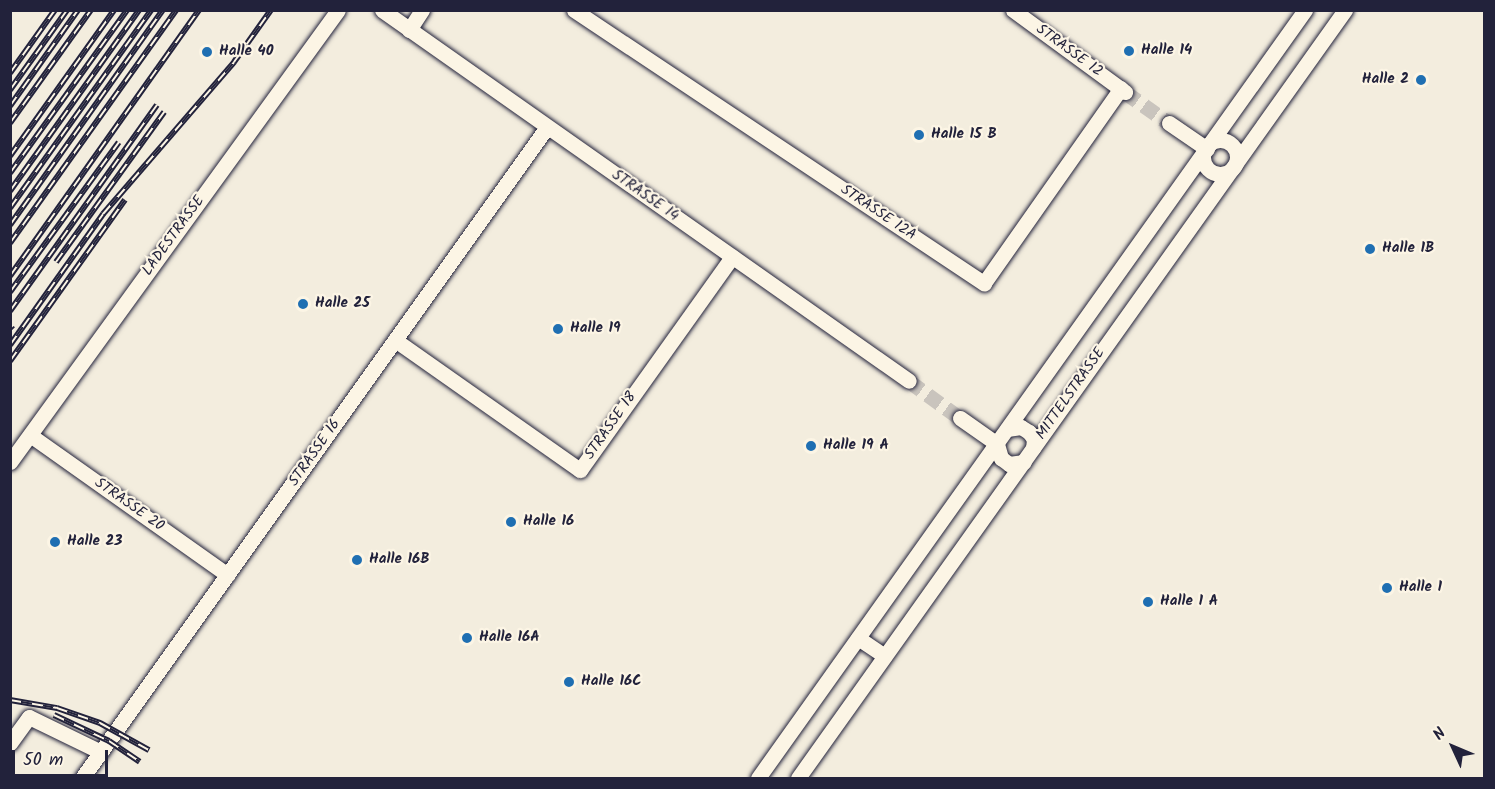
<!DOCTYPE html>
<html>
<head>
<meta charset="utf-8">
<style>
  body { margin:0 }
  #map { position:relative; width:1495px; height:789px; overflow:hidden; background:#f3edde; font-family:Kalam,sans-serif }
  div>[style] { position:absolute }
  .minor-tunnel>* { height:15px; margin-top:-7.5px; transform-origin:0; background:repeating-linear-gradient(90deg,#c9c4bd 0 15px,transparent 0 23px) }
  .roads { filter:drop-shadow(0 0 2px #22223b) drop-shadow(0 0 2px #22223b) }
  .minor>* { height:15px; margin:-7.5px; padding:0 7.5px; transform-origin:7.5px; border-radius:7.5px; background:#fcf5e5 }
  .minor>.ring { margin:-7.5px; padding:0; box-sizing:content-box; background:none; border:15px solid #fcf5e5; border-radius:50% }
  .rail>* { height:6px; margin-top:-3px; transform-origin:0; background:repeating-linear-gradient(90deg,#fcf5e5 0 11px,#22223b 0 22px); box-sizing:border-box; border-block:2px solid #22223b }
  .dots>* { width:16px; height:16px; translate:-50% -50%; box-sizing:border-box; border:3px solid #fcf5e5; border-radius:50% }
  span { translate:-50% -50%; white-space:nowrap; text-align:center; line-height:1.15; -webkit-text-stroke:4.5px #fcf5e5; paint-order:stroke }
  .street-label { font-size:15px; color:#22223b }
  .poi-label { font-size:15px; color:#22223b; font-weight:700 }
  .left { translate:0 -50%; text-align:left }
  .right { translate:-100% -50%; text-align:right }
  .frame { position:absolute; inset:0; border:12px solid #22223b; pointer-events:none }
  .north { position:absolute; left:1423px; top:717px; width:60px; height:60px; -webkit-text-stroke:4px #fcf5e5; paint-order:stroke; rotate:314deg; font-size:16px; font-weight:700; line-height:24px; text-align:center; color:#22223b }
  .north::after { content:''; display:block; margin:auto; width:21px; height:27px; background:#22223b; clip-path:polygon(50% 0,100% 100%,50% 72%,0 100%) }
  .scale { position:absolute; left:12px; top:750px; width:96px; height:27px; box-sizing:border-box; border:3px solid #22223b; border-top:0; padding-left:8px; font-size:18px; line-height:21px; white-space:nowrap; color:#22223b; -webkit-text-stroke:4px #fcf5e5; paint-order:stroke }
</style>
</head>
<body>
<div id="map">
  <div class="minor-tunnel">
    <div style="left:1125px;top:92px;width:54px;rotate:35.2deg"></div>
    <div style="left:909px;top:381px;width:63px;rotate:36deg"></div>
  </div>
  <div class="roads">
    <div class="minor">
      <div style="left:382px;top:10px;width:644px;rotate:35.14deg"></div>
      <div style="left:574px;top:10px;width:493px;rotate:33.7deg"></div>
      <div style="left:984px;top:283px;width:238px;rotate:-54.9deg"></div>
      <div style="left:1013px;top:10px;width:139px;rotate:36.2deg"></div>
      <div style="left:409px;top:30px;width:24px;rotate:-57deg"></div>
      <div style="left:1169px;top:123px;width:46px;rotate:34.4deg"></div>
      <div class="ring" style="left:1203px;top:140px;width:19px;height:19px"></div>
      <div style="left:395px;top:340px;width:226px;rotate:35.1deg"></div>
      <div style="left:580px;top:470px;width:262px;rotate:-54.5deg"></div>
      <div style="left:960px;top:418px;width:45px;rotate:35.1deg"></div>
      <div style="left:997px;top:444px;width:15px;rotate:74deg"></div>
      <div style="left:1001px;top:458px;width:10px;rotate:37deg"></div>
      <div style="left:1009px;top:464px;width:15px;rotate:-8deg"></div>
      <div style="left:1007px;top:429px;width:14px;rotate:-8deg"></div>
      <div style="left:1021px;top:427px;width:9px;rotate:32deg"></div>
      <div style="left:1029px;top:432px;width:9px;rotate:54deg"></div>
      <div style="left:1034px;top:439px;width:9px;rotate:96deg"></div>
      <div style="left:30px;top:435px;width:242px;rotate:35.3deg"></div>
      <div style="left:10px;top:462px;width:558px;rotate:-54.03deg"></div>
      <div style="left:858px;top:638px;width:32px;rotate:34deg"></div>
      <div style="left:10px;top:743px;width:32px;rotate:-54deg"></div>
      <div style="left:29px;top:717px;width:80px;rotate:25.9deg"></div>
      <div style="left:82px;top:778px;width:800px;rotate:-54.46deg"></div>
      <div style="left:758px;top:778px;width:943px;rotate:-54.54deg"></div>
      <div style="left:798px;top:778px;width:943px;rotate:-54.54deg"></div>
    </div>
  </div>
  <div class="rail">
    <div style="left:10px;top:73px;width:77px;rotate:-54.5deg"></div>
    <div style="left:10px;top:90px;width:98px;rotate:-54.5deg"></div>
    <div style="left:10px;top:106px;width:118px;rotate:-54.7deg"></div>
    <div style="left:10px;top:123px;width:139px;rotate:-54.4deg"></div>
    <div style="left:10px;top:156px;width:179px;rotate:-54.5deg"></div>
    <div style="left:10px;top:173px;width:201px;rotate:-54.3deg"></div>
    <div style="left:10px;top:191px;width:222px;rotate:-54.5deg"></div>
    <div style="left:10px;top:208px;width:243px;rotate:-54.5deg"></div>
    <div style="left:10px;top:225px;width:264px;rotate:-54.6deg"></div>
    <div style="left:10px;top:243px;width:286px;rotate:-54.5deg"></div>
    <div style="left:56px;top:262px;width:185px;rotate:-54.2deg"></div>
    <div style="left:10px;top:276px;width:326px;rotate:-54.6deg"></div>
    <div style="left:10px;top:292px;width:185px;rotate:-54deg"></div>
    <div style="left:10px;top:311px;width:253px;rotate:-54.5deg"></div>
    <div style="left:10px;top:328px;width:4px;rotate:-45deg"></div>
    <div style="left:10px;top:345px;width:161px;rotate:-54.6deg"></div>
    <div style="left:103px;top:214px;width:201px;rotate:-49.2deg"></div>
    <div style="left:234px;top:62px;width:64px;rotate:-54.6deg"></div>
    <div style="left:10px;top:361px;width:198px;rotate:-54.5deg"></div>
    <div style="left:10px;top:700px;width:48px;rotate:9.7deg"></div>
    <div style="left:57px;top:708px;width:46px;rotate:19.2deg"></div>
    <div style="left:100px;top:723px;width:56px;rotate:28.9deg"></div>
    <div style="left:54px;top:715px;width:61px;rotate:25.3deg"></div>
    <div style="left:109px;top:741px;width:37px;rotate:34deg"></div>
  </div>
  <div class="dots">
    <div style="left:1129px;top:51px;background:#1f6fb2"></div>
    <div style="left:207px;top:52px;background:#1f6fb2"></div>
    <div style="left:1421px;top:80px;background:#1f6fb2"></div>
    <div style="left:919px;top:135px;background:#1f6fb2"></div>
    <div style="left:1370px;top:249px;background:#1f6fb2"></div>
    <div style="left:303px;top:304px;background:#1f6fb2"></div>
    <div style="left:558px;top:329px;background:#1f6fb2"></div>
    <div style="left:811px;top:446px;background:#1f6fb2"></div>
    <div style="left:511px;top:522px;background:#1f6fb2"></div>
    <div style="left:55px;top:542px;background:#1f6fb2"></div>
    <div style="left:357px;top:560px;background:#1f6fb2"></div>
    <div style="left:1387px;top:588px;background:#1f6fb2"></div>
    <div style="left:1148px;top:602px;background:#1f6fb2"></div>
    <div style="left:467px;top:638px;background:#1f6fb2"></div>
    <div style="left:569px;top:682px;background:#1f6fb2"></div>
  </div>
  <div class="street-label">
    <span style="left:1069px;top:51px;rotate:36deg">STRASSE 12</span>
    <span style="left:645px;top:196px;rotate:35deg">STRASSE 14</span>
    <span style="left:878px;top:213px;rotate:34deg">STRASSE 12A</span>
    <span style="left:174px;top:236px;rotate:-54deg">LADESTRASSE</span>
    <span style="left:1071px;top:394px;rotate:-55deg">MITTELSTRASSE</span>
    <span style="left:611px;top:426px;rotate:-55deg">STRASSE 18</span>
    <span style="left:315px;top:453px;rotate:-55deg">STRASSE 16</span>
    <span style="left:129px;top:505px;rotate:35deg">STRASSE 20</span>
  </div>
  <div class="poi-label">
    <span class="left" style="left:1141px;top:51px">Halle 14</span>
    <span class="left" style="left:219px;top:52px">Halle 40</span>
    <span class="right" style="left:1409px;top:80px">Halle 2</span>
    <span class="left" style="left:931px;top:135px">Halle 15 B</span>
    <span class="left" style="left:1382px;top:249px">Halle 1B</span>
    <span class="left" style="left:315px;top:304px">Halle 25</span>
    <span class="left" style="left:570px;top:329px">Halle 19</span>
    <span class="left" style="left:823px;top:446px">Halle 19 A</span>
    <span class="left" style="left:523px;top:522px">Halle 16</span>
    <span class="left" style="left:67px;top:542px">Halle 23</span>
    <span class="left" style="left:369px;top:560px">Halle 16B</span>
    <span class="left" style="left:1399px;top:588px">Halle 1</span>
    <span class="left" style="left:1160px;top:602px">Halle 1 A</span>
    <span class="left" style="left:479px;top:638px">Halle 16A</span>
    <span class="left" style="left:581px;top:682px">Halle 16C</span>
  </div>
  <div class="frame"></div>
  <div class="north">N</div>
  <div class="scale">50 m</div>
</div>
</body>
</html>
